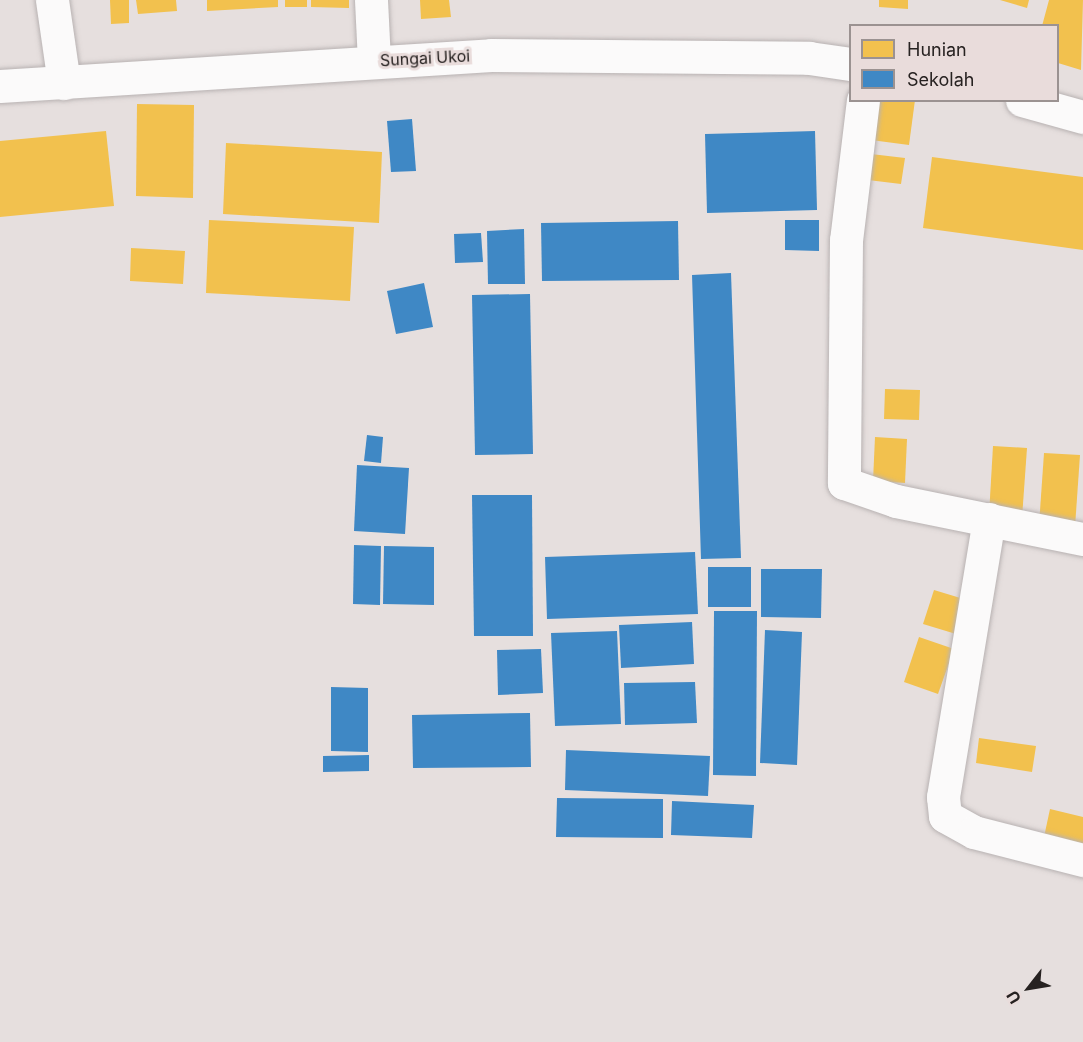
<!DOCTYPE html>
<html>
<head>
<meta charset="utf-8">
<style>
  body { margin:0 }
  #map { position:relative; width:1083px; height:1042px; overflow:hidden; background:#e6dfde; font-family:Inter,sans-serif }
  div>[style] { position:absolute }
  .homes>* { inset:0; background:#f2c14e }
  .schools>* { inset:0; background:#3f88c5 }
  .roads { filter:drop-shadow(0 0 2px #b8b2b2) drop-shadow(0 0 2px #b8b2b2) }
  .minor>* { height:33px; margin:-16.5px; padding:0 16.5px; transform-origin:16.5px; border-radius:16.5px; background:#fbfafa }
  .highway>* { height:33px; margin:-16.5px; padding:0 16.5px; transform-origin:16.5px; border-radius:16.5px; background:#fbfafa }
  span { translate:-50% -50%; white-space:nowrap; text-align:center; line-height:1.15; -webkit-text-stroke:6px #e9dcdb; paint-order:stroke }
  .street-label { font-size:16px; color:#272221 }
  .legend { position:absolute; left:849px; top:24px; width:210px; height:78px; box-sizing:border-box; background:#e9dcdb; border:2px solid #9b9291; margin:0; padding:8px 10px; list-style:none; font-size:18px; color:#272221 }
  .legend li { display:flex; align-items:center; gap:12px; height:30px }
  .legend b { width:30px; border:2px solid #9b9291 }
  .north { position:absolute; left:999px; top:958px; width:60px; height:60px; -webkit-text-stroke:4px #e9dcdb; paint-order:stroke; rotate:239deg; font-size:16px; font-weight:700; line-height:24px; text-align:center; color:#272221 }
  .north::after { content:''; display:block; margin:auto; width:21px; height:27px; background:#272221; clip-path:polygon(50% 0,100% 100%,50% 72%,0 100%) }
</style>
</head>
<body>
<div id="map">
  <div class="homes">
    <div style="clip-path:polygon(110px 0,129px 0,129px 23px,111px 24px)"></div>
    <div style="clip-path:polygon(136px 0,176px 0,177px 11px,138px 14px)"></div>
    <div style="clip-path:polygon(207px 0,278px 0,278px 7px,207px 11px)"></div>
    <div style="clip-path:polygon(285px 0,307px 0,307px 7px,285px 7px)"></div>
    <div style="clip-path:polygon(311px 0,349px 0,349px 8px,311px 7px)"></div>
    <div style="clip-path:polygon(420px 0,449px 0,451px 17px,421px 19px)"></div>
    <div style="clip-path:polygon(879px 0,908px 0,908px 9px,879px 7px)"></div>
    <div style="clip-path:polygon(1000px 0,1029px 0,1027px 8px)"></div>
    <div style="clip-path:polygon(1049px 0,1083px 0,1081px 70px,1058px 63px,1058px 26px,1042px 26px)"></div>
    <div style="clip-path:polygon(875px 100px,915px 100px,909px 145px,871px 140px)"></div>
    <div style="clip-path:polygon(137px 104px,194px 105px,193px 198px,136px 196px)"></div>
    <div style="clip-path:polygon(106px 131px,114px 206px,0 217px,0 141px)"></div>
    <div style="clip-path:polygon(226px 143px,382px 152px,379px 223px,223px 214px)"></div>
    <div style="clip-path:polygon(871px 154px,905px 158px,901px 184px,868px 180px)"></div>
    <div style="clip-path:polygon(932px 157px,1083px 177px,1083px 250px,923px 228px)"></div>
    <div style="clip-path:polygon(209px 220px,354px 227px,350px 301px,206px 293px)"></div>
    <div style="clip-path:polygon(131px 248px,185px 251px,183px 284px,130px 281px)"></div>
    <div style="clip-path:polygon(885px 389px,920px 390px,919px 420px,884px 419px)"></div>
    <div style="clip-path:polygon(875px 437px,907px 439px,905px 483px,873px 481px)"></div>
    <div style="clip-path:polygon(993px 446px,1027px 448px,1022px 518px,989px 515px)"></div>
    <div style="clip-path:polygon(1044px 453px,1080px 455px,1075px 527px,1039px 525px)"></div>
    <div style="clip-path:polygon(934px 590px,967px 600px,956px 634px,923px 624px)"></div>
    <div style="clip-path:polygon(919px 637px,954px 649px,938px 694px,904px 682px)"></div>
    <div style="clip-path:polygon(979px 738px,1036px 746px,1032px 772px,976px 763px)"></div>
    <div style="clip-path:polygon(1050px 809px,1083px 817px,1083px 846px,1044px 837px)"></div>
  </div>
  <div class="schools">
    <div style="clip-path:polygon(412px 119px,416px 171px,391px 172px,387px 121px)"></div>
    <div style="clip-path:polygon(815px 131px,817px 210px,707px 213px,705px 134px)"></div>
    <div style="clip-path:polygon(785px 220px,819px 220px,819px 251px,785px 250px)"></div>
    <div style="clip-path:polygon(678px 221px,679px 280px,542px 281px,541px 223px)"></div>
    <div style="clip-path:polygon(524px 229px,525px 284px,488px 284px,487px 231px)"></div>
    <div style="clip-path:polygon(481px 233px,483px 262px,455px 263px,454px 234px)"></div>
    <div style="clip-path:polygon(731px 273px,741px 558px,701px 559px,692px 275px)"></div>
    <div style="clip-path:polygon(424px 283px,433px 327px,396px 334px,387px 291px)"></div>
    <div style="clip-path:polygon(530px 294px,533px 454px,475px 455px,472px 295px)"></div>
    <div style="clip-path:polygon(367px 435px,383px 437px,381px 463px,364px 461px)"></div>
    <div style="clip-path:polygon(357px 465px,409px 468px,405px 534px,354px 531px)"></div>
    <div style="clip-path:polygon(472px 495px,532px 495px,533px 636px,474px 636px)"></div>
    <div style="clip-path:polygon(354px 545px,381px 546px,380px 605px,353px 604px)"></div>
    <div style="clip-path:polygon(384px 546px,434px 547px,434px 605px,383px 604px)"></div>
    <div style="clip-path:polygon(695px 552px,698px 614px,547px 619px,545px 557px)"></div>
    <div style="clip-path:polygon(708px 567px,751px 567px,751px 607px,708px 607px)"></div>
    <div style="clip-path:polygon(761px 569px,822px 569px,821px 618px,761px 617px)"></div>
    <div style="clip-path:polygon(714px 611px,757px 611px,756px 776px,713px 775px)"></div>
    <div style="clip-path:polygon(692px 622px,694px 664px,621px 668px,619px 625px)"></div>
    <div style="clip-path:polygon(765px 630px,802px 632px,797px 765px,760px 763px)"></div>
    <div style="clip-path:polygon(617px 631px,621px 724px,555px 726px,551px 633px)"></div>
    <div style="clip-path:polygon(541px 649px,543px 693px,498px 695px,497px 650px)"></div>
    <div style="clip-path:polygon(695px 682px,697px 723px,625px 725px,624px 683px)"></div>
    <div style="clip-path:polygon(331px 687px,368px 688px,368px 752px,331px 751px)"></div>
    <div style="clip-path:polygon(530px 713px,531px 767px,413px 768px,412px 715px)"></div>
    <div style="clip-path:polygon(566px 750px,710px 756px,708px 796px,565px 790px)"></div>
    <div style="clip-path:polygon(369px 755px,369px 771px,323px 772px,323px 756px)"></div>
    <div style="clip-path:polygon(557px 798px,663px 799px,663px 838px,556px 837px)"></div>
    <div style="clip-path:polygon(672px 801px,754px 805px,752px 838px,671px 835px)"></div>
  </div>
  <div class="roads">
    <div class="minor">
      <div style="left:52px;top:0;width:84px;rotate:81.8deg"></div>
      <div style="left:371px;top:0;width:61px;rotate:87.2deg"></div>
      <div style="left:863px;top:100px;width:141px;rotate:96.9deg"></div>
      <div style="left:846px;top:240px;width:243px;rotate:90.5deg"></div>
      <div style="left:844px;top:483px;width:55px;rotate:19.1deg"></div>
      <div style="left:896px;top:501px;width:191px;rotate:11.5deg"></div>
      <div style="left:989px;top:519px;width:282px;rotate:99.4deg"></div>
      <div style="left:943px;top:797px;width:19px;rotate:84deg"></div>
      <div style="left:945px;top:816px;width:33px;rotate:29deg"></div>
      <div style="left:974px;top:832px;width:113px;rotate:14.4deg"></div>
    </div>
    <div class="highway">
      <div style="left:0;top:86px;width:492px;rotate:-3.6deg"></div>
      <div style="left:491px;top:55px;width:318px;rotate:0.5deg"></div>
      <div style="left:809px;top:58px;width:41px;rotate:8.3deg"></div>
      <div style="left:1022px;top:100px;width:63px;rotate:15.6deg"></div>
    </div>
  </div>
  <div class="street-label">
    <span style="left:425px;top:58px;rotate:-3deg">Sungai Ukoi</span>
  </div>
  <ul class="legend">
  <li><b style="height:16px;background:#f2c14e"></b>Hunian</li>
  <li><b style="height:16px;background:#3f88c5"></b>Sekolah</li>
  </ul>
  <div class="north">U</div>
</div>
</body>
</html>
